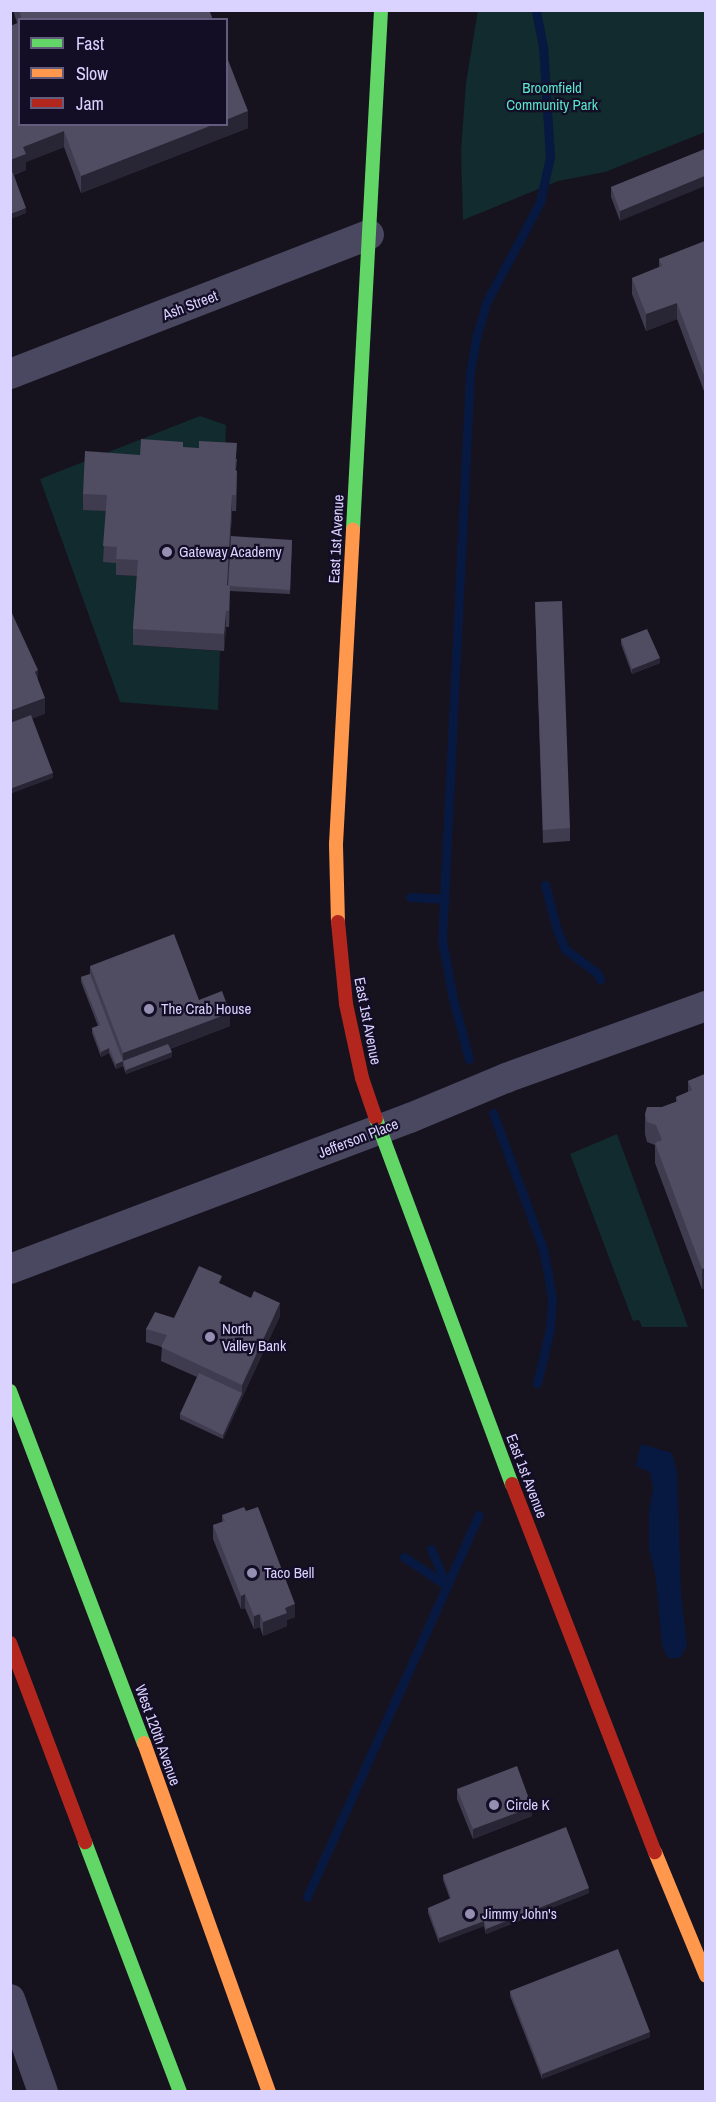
<!DOCTYPE html>
<html>
<head>
<meta charset="utf-8">
<style>
  body { margin:0 }
  #map { position:relative; width:716px; height:2102px; overflow:hidden; background:#16131f; font-family:"Archivo Narrow",sans-serif }
  div>[style] { position:absolute }
  .green>* { inset:0; background:#112b2e }
  .water>* { inset:0; background:#081941 }
  .stream>* { height:9px; margin:-4.5px; padding:0 4.5px; transform-origin:4.5px; border-radius:4.5px; background:#081941 }
  .street>* { height:30px; margin:-15px; padding:0 15px; transform-origin:15px; border-radius:15px; background:#4a4761 }
  .fast>* { height:14px; margin:-7px; padding:0 7px; transform-origin:7px; border-radius:7px; background:#63d668 }
  .slow>* { height:14px; margin:-7px; padding:0 7px; transform-origin:7px; border-radius:7px; background:#ff974d }
  .jam>* { height:14px; margin:-7px; padding:0 7px; transform-origin:7px; border-radius:7px; background:#b3261e }
  .wall>* { inset:0; background:#403c4f }
  .shaded-wall>* { inset:0; background:#282534 }
  .building>* { inset:0; background:#504c62 }
  .dots>* { width:16px; height:16px; translate:-50% -50%; box-sizing:border-box; border:3px solid #130d25; border-radius:50% }
  span { translate:-50% -50%; white-space:nowrap; text-align:center; line-height:1.15; -webkit-text-stroke:4.5px #130d25; paint-order:stroke }
  .park-label { font-size:15px; color:#58e5cb }
  .street-label { font-size:15px; color:#dad2ff }
  .poi-label { font-size:15px; color:#dad2ff }
  .left { translate:0 -50%; text-align:left }
  .frame { position:absolute; inset:0; border:12px solid #dad2ff; pointer-events:none }
  .legend { position:absolute; left:18px; top:18px; width:210px; height:108px; box-sizing:border-box; background:#130d25; border:2px solid #635c7c; margin:0; padding:8px 10px; list-style:none; font-size:18px; color:#dad2ff }
  .legend li { display:flex; align-items:center; gap:12px; height:30px }
  .legend b { width:30px; border:2px solid #635c7c }
</style>
</head>
<body>
<div id="map">
  <div class="green">
    <div style="clip-path:polygon(478px 10px,705px 11px,705px 132px,605px 172px,558px 181px,463px 220px,461px 150px,466px 83px)"></div>
    <div style="clip-path:polygon(200px 416px,226px 425px,225px 459px,83px 509px,107px 511px,117px 563px,116px 575px,138px 576px,133px 645px,220px 651px,218px 710px,120px 702px,40px 479px)"></div>
    <div style="clip-path:polygon(617px 1134px,688px 1327px,642px 1327px,639px 1320px,633px 1321px,570px 1154px)"></div>
  </div>
  <div class="water">
    <div style="clip-path:polygon(641px 1444px,672px 1453px,677px 1472px,681px 1594px,687px 1646px,680px 1658px,668px 1658px,662px 1645px,656px 1578px,649px 1548px,649px 1511px,653px 1488px,650px 1472px,636px 1466px)"></div>
  </div>
  <div class="stream">
    <div style="left:545px;top:885px;width:47px;rotate:75.1deg"></div>
    <div style="left:557px;top:930px;width:21px;rotate:67deg"></div>
    <div style="left:565px;top:949px;width:40px;rotate:37deg"></div>
    <div style="left:597px;top:973px;width:7px;rotate:63deg"></div>
    <div style="left:410px;top:897px;width:35px;rotate:3deg"></div>
    <div style="left:469px;top:1059px;width:62px;rotate:-104.9deg"></div>
    <div style="left:453px;top:999px;width:60px;rotate:-100.6deg"></div>
    <div style="left:442px;top:940px;width:568px;rotate:-87.17deg"></div>
    <div style="left:470px;top:373px;width:39px;rotate:-80deg"></div>
    <div style="left:477px;top:335px;width:35px;rotate:-74deg"></div>
    <div style="left:487px;top:301px;width:112px;rotate:-61.8deg"></div>
    <div style="left:540px;top:202px;width:46px;rotate:-77.5deg"></div>
    <div style="left:550px;top:157px;width:110px;rotate:-93.6deg"></div>
    <div style="left:543px;top:47px;width:38px;rotate:-101deg"></div>
    <div style="left:493px;top:1113px;width:145px;rotate:69.8deg"></div>
    <div style="left:543px;top:1249px;width:25px;rotate:79deg"></div>
    <div style="left:548px;top:1274px;width:26px;rotate:81deg"></div>
    <div style="left:552px;top:1300px;width:29px;rotate:94deg"></div>
    <div style="left:550px;top:1329px;width:56px;rotate:103.5deg"></div>
    <div style="left:431px;top:1549px;width:39px;rotate:67deg"></div>
    <div style="left:404px;top:1557px;width:50px;rotate:33.7deg"></div>
    <div style="left:307px;top:1897px;width:419px;rotate:-65.8deg"></div>
  </div>
  <div class="street">
    <div style="left:10px;top:374px;width:385px;rotate:-21.2deg"></div>
    <div style="left:10px;top:1269px;width:428px;rotate:-20.7deg"></div>
    <div style="left:410px;top:1118px;width:104px;rotate:-22.6deg"></div>
    <div style="left:506px;top:1078px;width:213px;rotate:-19.8deg"></div>
    <div style="left:10px;top:1999px;width:99px;rotate:70.5deg"></div>
  </div>
  <div class="fast">
    <div style="left:353px;top:529px;width:520px;rotate:-86.91deg"></div>
    <div style="left:376px;top:1119px;width:390px;rotate:69.6deg"></div>
    <div style="left:10px;top:1391px;width:377px;rotate:69.2deg"></div>
    <div style="left:85px;top:1842px;width:267px;rotate:69.2deg"></div>
  </div>
  <div class="slow">
    <div style="left:338px;top:922px;width:78px;rotate:-91.5deg"></div>
    <div style="left:336px;top:844px;width:315px;rotate:-86.9deg"></div>
    <div style="left:144px;top:1743px;width:371px;rotate:70.3deg"></div>
    <div style="left:655px;top:1852px;width:134px;rotate:67.6deg"></div>
  </div>
  <div class="jam">
    <div style="left:338px;top:922px;width:82px;rotate:84.4deg"></div>
    <div style="left:346px;top:1004px;width:76px;rotate:77.8deg"></div>
    <div style="left:362px;top:1078px;width:43px;rotate:71.1deg"></div>
    <div style="left:512px;top:1484px;width:395px;rotate:68.8deg"></div>
    <div style="left:10px;top:1643px;width:213px;rotate:69.3deg"></div>
  </div>
  <div class="wall">
    <div style="clip-path:polygon(13px 10px,209px 10px,213px 20px,20px 20px,20px 124px,248px 128px,81px 193px,64px 147px,26px 162px,26px 170px,14px 175px,26px 213px,10px 219px,17px 23px)"></div>
    <div style="clip-path:polygon(705px 149px,620px 221px,611px 197px,611px 187px)"></div>
    <div style="clip-path:polygon(705px 241px,705px 394px,677px 319px,646px 331px,632px 294px,632px 278px,659px 267px,659px 259px)"></div>
    <div style="clip-path:polygon(183px 447px,237px 459px,236px 470px,237px 487px,236px 511px,232px 511px,228px 585px,292px 540px,290px 594px,230px 591px,229px 627px,226px 627px,224px 651px,133px 645px,133px 629px,137px 576px,116px 575px,116px 563px,103px 562px,106px 511px,83px 510px,83px 494px,140px 455px)"></div>
    <div style="clip-path:polygon(535px 602px,570px 828px,570px 841px,543px 843px)"></div>
    <div style="clip-path:polygon(621px 639px,660px 663px,632px 674px,621px 644px)"></div>
    <div style="clip-path:polygon(90px 966px,230px 1026px,170px 1049px,172px 1057px,126px 1074px,123px 1066px,116px 1069px,109px 1053px,101px 1057px,92px 1033px,92px 1028px,98px 1026px,81px 982px,81px 977px,90px 974px)"></div>
    <div style="clip-path:polygon(705px 1074px,705px 1288px,702px 1289px,655px 1163px,655px 1145px,647px 1142px,645px 1134px,645px 1114px,676px 1102px,676px 1097px,688px 1092px,688px 1081px)"></div>
    <div style="clip-path:polygon(222px 1284px,280px 1316px,223px 1439px,180px 1419px,180px 1414px,197px 1377px,161px 1361px,162px 1347px,146px 1342px,146px 1329px,174px 1318px)"></div>
    <div style="clip-path:polygon(222px 1515px,295px 1617px,287px 1620px,287px 1626px,263px 1636px,260px 1627px,254px 1629px,245px 1608px,241px 1609px,213px 1539px,213px 1525px,222px 1522px)"></div>
    <div style="clip-path:polygon(457px 1789px,532px 1816px,473px 1839px,457px 1799px)"></div>
    <div style="clip-path:polygon(443px 1875px,589px 1893px,486px 1934px,484px 1926px,439px 1943px,428px 1913px,428px 1908px,450px 1899px,443px 1880px)"></div>
    <div style="clip-path:polygon(510px 1991px,650px 2037px,542px 2079px,510px 1996px)"></div>
  </div>
  <div class="shaded-wall">
    <div style="clip-path:polygon(248px 111px,248px 128px,81px 193px,81px 176px,215px 124px,226px 124px,226px 120px)"></div>
    <div style="clip-path:polygon(64px 131px,64px 147px,26px 162px,26px 170px,10px 176px,10px 160px,23px 147px)"></div>
    <div style="clip-path:polygon(705px 176px,705px 186px,620px 221px,620px 211px)"></div>
    <div style="clip-path:polygon(26px 208px,26px 213px,10px 219px,10px 214px)"></div>
    <div style="clip-path:polygon(677px 303px,677px 319px,646px 331px,646px 314px)"></div>
    <div style="clip-path:polygon(237px 471px,237px 487px,236px 511px,236px 495px)"></div>
    <div style="clip-path:polygon(232px 495px,232px 511px,227px 601px,227px 585px)"></div>
    <div style="clip-path:polygon(230px 586px,230px 602px,229px 627px,229px 611px)"></div>
    <div style="clip-path:polygon(226px 611px,226px 627px,224px 651px,224px 634px)"></div>
    <div style="clip-path:polygon(660px 658px,660px 663px,632px 674px,632px 669px)"></div>
    <div style="clip-path:polygon(38px 670px,38px 687px,35px 672px)"></div>
    <div style="clip-path:polygon(45px 698px,45px 714px,10px 727px,10px 711px)"></div>
    <div style="clip-path:polygon(53px 773px,53px 778px,10px 794px,10px 789px)"></div>
    <div style="clip-path:polygon(230px 1013px,230px 1026px,125px 1066px,123px 1061px,123px 1066px,116px 1069px,116px 1064px,123px 1061px,123px 1053px)"></div>
    <div style="clip-path:polygon(109px 1048px,109px 1053px,101px 1057px,101px 1052px)"></div>
    <div style="clip-path:polygon(172px 1052px,172px 1057px,126px 1074px,126px 1070px)"></div>
    <div style="clip-path:polygon(705px 1268px,705px 1288px,702px 1289px,702px 1269px)"></div>
    <div style="clip-path:polygon(280px 1303px,280px 1316px,242px 1398px,242px 1385px)"></div>
    <div style="clip-path:polygon(242px 1393px,242px 1398px,223px 1439px,223px 1435px)"></div>
    <div style="clip-path:polygon(245px 1594px,245px 1608px,241px 1609px,241px 1596px)"></div>
    <div style="clip-path:polygon(295px 1604px,295px 1617px,287px 1620px,287px 1626px,263px 1636px,263px 1622px,285px 1608px)"></div>
    <div style="clip-path:polygon(260px 1614px,260px 1627px,254px 1629px,254px 1616px)"></div>
    <div style="clip-path:polygon(532px 1807px,532px 1816px,473px 1839px,473px 1829px)"></div>
    <div style="clip-path:polygon(589px 1888px,589px 1893px,486px 1934px,486px 1929px)"></div>
    <div style="clip-path:polygon(484px 1921px,484px 1926px,439px 1943px,439px 1938px)"></div>
    <div style="clip-path:polygon(650px 2032px,650px 2037px,542px 2079px,542px 2074px)"></div>
  </div>
  <div class="building">
    <div style="clip-path:polygon(19px 10px,209px 10px,213px 20px,22px 20px)"></div>
    <div style="clip-path:polygon(20px 22px,20px 124px,215px 124px,81px 176px,64px 131px,23px 147px,26px 154px,10px 160px,10px 26px)"></div>
    <div style="clip-path:polygon(226px 55px,248px 111px,226px 120px)"></div>
    <div style="clip-path:polygon(705px 149px,705px 176px,620px 211px,611px 187px)"></div>
    <div style="clip-path:polygon(10px 171px,12px 171px,26px 208px,10px 214px)"></div>
    <div style="clip-path:polygon(705px 241px,705px 378px,677px 303px,646px 314px,632px 278px,662px 266px,659px 259px)"></div>
    <div style="clip-path:polygon(141px 439px,183px 442px,183px 447px,199px 448px,199px 441px,237px 443px,235px 470px,237px 471px,236px 495px,232px 495px,227px 585px,230px 586px,229px 611px,226px 611px,224px 634px,133px 629px,138px 560px,116px 559px,117px 547px,103px 546px,107px 495px,83px 494px,85px 451px,140px 455px)"></div>
    <div style="clip-path:polygon(231px 536px,292px 540px,290px 590px,230px 586px,228px 585px)"></div>
    <div style="clip-path:polygon(562px 601px,570px 828px,543px 830px,535px 602px)"></div>
    <div style="clip-path:polygon(10px 609px,38px 670px,35px 672px,45px 698px,10px 711px)"></div>
    <div style="clip-path:polygon(647px 629px,660px 658px,632px 669px,621px 639px)"></div>
    <div style="clip-path:polygon(31px 715px,53px 773px,10px 789px,10px 723px)"></div>
    <div style="clip-path:polygon(174px 934px,199px 1000px,222px 991px,230px 1013px,123px 1053px,90px 966px)"></div>
    <div style="clip-path:polygon(90px 974px,123px 1061px,116px 1064px,109px 1048px,101px 1052px,92px 1028px,100px 1025px,81px 977px)"></div>
    <div style="clip-path:polygon(168px 1044px,172px 1052px,126px 1070px,123px 1061px)"></div>
    <div style="clip-path:polygon(705px 1074px,705px 1268px,702px 1269px,655px 1143px,662px 1140px,656px 1125px,647px 1122px,645px 1114px,647px 1107px,662px 1107px,678px 1101px,676px 1097px,692px 1090px,688px 1081px)"></div>
    <div style="clip-path:polygon(199px 1266px,222px 1276px,219px 1283px,251px 1298px,254px 1291px,280px 1303px,242px 1385px,161px 1347px,167px 1335px,146px 1329px,155px 1312px,174px 1318px)"></div>
    <div style="clip-path:polygon(199px 1373px,242px 1393px,223px 1435px,180px 1414px)"></div>
    <div style="clip-path:polygon(244px 1507px,246px 1511px,258px 1507px,295px 1604px,285px 1608px,287px 1613px,263px 1622px,260px 1614px,254px 1616px,245px 1594px,241px 1596px,213px 1525px,225px 1521px,222px 1515px)"></div>
    <div style="clip-path:polygon(517px 1766px,532px 1807px,473px 1829px,457px 1789px)"></div>
    <div style="clip-path:polygon(566px 1827px,589px 1888px,486px 1929px,484px 1921px,439px 1938px,428px 1908px,451px 1898px,443px 1875px)"></div>
    <div style="clip-path:polygon(618px 1949px,650px 2032px,542px 2074px,510px 1991px)"></div>
  </div>
  <div class="dots">
    <div style="left:167px;top:552px;background:#958fb1"></div>
    <div style="left:149px;top:1009px;background:#958fb1"></div>
    <div style="left:210px;top:1337px;background:#958fb1"></div>
    <div style="left:252px;top:1573px;background:#958fb1"></div>
    <div style="left:494px;top:1805px;background:#958fb1"></div>
    <div style="left:470px;top:1914px;background:#958fb1"></div>
  </div>
  <div class="park-label">
    <span style="left:552px;top:96px">Broomfield<br>Community Park</span>
  </div>
  <div class="street-label">
    <span style="left:190px;top:305px;rotate:-21deg">Ash Street</span>
    <span style="left:336px;top:539px;rotate:-87deg">East 1st Avenue</span>
    <span style="left:368px;top:1021px;rotate:79deg">East 1st Avenue</span>
    <span style="left:358px;top:1138px;rotate:-21deg">Jefferson Place</span>
    <span style="left:527px;top:1476px;rotate:69deg">East 1st Avenue</span>
    <span style="left:158px;top:1735px;rotate:70deg">West 120th Avenue</span>
  </div>
  <div class="poi-label">
    <span class="left" style="left:179px;top:552px">Gateway Academy</span>
    <span class="left" style="left:161px;top:1009px">The Crab House</span>
    <span class="left" style="left:222px;top:1337px">North<br>Valley Bank</span>
    <span class="left" style="left:264px;top:1573px">Taco Bell</span>
    <span class="left" style="left:506px;top:1805px">Circle K</span>
    <span class="left" style="left:482px;top:1914px">Jimmy John's</span>
  </div>
  <div class="frame"></div>
  <ul class="legend">
  <li><b style="height:8px;background:#63d668"></b>Fast</li>
  <li><b style="height:8px;background:#ff974d"></b>Slow</li>
  <li><b style="height:8px;background:#b3261e"></b>Jam</li>
  </ul>
</div>
</body>
</html>
